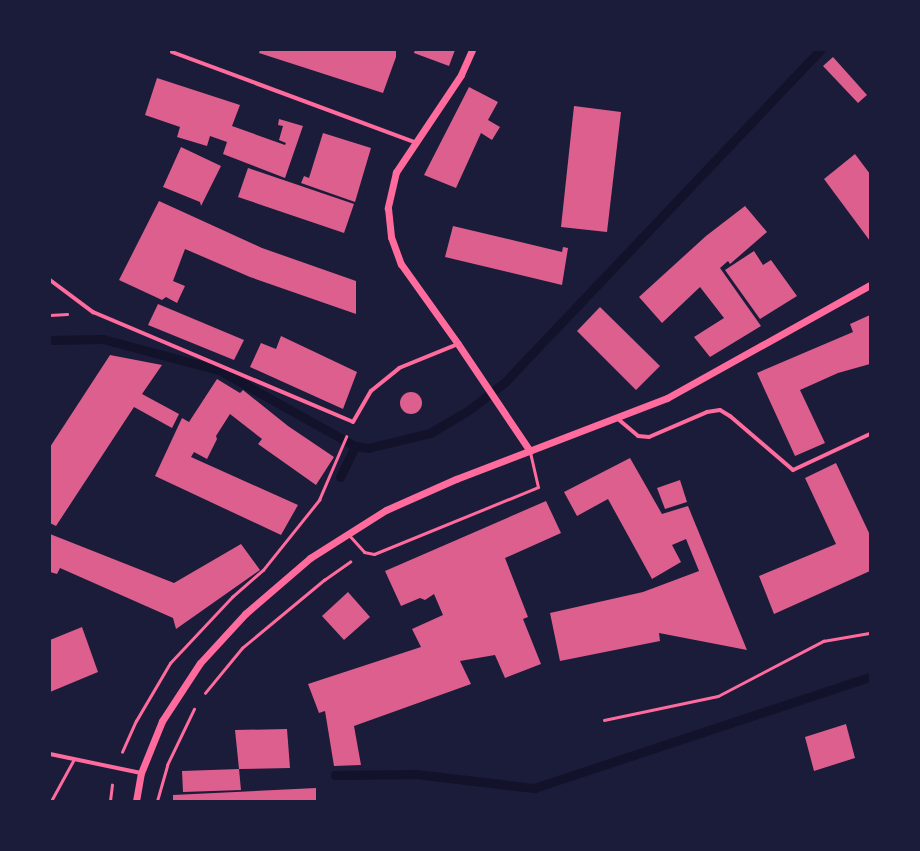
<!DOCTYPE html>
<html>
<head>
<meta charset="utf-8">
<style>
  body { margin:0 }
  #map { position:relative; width:920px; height:851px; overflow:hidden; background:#1b1b3a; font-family:"Sofia Sans Condensed",sans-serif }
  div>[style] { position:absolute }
  .stream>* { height:9px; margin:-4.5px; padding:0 4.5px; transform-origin:4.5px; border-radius:4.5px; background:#12122b }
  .building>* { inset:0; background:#dd5f8e }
  .round { border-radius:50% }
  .path>* { height:2.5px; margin:-1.25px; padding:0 1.25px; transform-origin:1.25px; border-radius:1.25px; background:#ff6b9d }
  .service>* { height:3px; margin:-1.5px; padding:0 1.5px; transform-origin:1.5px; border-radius:1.5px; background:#ff6b9d }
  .minor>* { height:4px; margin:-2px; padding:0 2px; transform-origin:2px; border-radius:2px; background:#ff6b9d }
  .tertiary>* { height:7px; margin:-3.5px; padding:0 3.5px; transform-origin:3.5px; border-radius:3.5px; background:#ff6b9d }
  span { translate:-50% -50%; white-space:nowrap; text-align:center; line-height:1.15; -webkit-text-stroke:3.5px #1b1b3a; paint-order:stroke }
  .frame { position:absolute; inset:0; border:51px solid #1b1b3a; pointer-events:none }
</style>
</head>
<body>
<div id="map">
  <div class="stream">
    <div style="left:50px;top:340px;width:53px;rotate:-1.1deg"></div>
    <div style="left:103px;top:339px;width:120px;rotate:15deg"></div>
    <div style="left:219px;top:370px;width:156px;rotate:29.2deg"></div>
    <div style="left:355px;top:446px;width:13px;rotate:9deg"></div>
    <div style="left:368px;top:448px;width:64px;rotate:-13.6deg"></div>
    <div style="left:430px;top:433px;width:45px;rotate:-30.5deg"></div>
    <div style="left:469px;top:410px;width:46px;rotate:-37.9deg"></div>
    <div style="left:505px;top:382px;width:458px;rotate:-46.5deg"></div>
    <div style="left:340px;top:477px;width:34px;rotate:-64deg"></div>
    <div style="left:335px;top:775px;width:81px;rotate:-0.7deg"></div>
    <div style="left:416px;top:774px;width:119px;rotate:6.8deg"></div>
    <div style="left:534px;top:788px;width:354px;rotate:-18.3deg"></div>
  </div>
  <div class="building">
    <div style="clip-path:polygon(260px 50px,396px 50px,396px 57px,383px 93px,259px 53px)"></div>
    <div style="clip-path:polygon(415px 50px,455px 50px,449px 66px,414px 53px)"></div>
    <div style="clip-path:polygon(833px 57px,867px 95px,858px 103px,823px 66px)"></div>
    <div style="clip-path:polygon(157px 78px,240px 105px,232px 126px,285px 145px,286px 143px,279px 140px,283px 126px,278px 125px,279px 119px,303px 126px,285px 178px,223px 154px,227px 142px,210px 136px,207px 146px,177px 137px,180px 127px,145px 115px)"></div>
    <div style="clip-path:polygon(469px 87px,498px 102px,488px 120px,500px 127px,492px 140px,481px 133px,456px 188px,424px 175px)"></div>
    <div style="clip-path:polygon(574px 106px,621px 112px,607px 232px,561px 227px)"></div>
    <div style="clip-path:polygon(323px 133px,371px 148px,355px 202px,301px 183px,304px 176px,309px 178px)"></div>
    <div style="clip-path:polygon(181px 147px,221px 166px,201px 206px,200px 202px,163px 187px)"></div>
    <div style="clip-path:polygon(855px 154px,870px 174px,870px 241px,824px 179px)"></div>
    <div style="clip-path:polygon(248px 168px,354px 204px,344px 233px,238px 197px)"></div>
    <div style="clip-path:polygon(159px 201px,262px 248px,356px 281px,356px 314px,250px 277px,185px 249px,173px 281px,185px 286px,177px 303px,166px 297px,162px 300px,119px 280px)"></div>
    <div style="clip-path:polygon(745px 206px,767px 232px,730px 264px,728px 261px,720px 268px,761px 326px,710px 357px,694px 337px,724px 318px,700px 287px,662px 323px,639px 297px,706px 236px)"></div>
    <div style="clip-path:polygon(453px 226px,562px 252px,563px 247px,568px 248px,562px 285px,445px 257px)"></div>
    <div style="clip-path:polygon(754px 251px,763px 265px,771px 260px,797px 296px,760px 319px,725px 270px)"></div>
    <div style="clip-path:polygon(158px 304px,244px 340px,234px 360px,148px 325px)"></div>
    <div style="clip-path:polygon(600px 307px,660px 366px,636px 390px,577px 331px)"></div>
    <div style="clip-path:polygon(870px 315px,870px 364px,838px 373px,800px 390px,825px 443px,795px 456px,757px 373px,853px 332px,850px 324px)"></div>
    <div style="clip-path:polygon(281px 336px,357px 372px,343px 409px,250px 367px,261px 343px,276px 349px)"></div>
    <div style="clip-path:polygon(110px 355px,162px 365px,142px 394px,179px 414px,172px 428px,134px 407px,56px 526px,50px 523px,50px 447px)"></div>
    <div style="clip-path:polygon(217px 379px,240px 393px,243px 390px,288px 426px,334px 457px,316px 485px,258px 444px,262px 439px,230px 414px,216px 436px,217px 439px,207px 459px,194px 452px,191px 457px,298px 505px,281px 535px,155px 476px,182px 418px,189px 422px)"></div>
    <div class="round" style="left:400px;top:392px;width:22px;height:22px"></div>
    <div style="clip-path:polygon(630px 458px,662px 514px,688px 506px,747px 650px,659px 633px,660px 641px,560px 661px,550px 613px,643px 592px,699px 571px,686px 539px,672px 545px,681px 562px,652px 579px,608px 499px,577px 516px,564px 492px)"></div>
    <div style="clip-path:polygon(836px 463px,870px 535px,870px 571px,774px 614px,759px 576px,836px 544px,805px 478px)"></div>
    <div style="clip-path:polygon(680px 480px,687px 502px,665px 509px,657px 488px)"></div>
    <div style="clip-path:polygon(546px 501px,561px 533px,505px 558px,528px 617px,523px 619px,541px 664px,505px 678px,495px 655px,460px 661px,471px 684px,354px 726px,361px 765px,334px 766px,325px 711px,319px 713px,308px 684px,421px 647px,412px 629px,443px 615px,434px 594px,425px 600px,420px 598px,401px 606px,385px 571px)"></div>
    <div style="clip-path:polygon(50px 534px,174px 583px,241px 544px,260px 570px,176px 629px,173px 618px,60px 568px,57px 574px,50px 572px)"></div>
    <div style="clip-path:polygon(348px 592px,370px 617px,344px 640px,322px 616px)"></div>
    <div style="clip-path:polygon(82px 627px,98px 672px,50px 692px,50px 640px)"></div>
    <div style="clip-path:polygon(846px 724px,855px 758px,814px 771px,805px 737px)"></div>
    <div style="clip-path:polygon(287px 729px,290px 768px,239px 769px,235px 730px)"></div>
    <div style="clip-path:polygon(239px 769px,241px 790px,183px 792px,182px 771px)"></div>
    <div style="clip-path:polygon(316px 788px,316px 801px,173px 801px,173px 795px)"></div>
  </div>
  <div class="path">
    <div style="left:50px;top:315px;width:17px;rotate:-3deg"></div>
    <div style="left:205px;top:693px;width:58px;rotate:-50.6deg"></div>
    <div style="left:242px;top:648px;width:107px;rotate:-39.7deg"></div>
    <div style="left:324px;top:580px;width:32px;rotate:-35deg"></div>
    <div style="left:604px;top:720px;width:116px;rotate:-11.9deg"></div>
    <div style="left:718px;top:696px;width:119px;rotate:-27.6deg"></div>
    <div style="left:823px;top:641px;width:48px;rotate:-9.7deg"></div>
    <div style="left:122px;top:752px;width:34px;rotate:-66deg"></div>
    <div style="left:136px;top:721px;width:67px;rotate:-59.6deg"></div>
    <div style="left:170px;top:663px;width:91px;rotate:-46.8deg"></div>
    <div style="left:232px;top:597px;width:41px;rotate:-41.1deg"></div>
    <div style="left:263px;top:570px;width:90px;rotate:-51.3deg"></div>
    <div style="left:319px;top:500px;width:69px;rotate:-66.8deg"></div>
    <div style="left:110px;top:801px;width:16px;rotate:-83deg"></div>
    <div style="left:157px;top:801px;width:37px;rotate:-74deg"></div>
    <div style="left:167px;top:765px;width:62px;rotate:-64.3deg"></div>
  </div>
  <div class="service">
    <div style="left:348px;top:534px;width:24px;rotate:48deg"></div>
    <div style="left:364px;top:552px;width:10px;rotate:11deg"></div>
    <div style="left:374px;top:554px;width:177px;rotate:-22.2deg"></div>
    <div style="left:538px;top:487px;width:37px;rotate:-103deg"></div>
    <div style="left:51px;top:801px;width:48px;rotate:-61.3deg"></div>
  </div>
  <div class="minor">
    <div style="left:172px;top:52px;width:258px;rotate:20.4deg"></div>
    <div style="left:50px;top:280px;width:54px;rotate:36.7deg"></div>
    <div style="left:93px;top:312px;width:282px;rotate:22.9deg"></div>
    <div style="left:353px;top:422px;width:36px;rotate:-60deg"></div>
    <div style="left:371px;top:391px;width:36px;rotate:-39deg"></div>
    <div style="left:399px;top:368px;width:64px;rotate:-22.1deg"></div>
    <div style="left:618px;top:419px;width:26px;rotate:40deg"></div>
    <div style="left:638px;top:436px;width:11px;rotate:5deg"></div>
    <div style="left:649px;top:437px;width:63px;rotate:-23.3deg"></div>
    <div style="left:707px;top:412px;width:13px;rotate:-9deg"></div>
    <div style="left:720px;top:410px;width:12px;rotate:31deg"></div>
    <div style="left:730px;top:416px;width:83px;rotate:40.6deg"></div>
    <div style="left:793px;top:470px;width:85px;rotate:-25.1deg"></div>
    <div style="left:50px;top:754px;width:93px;rotate:11.8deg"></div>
  </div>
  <div class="tertiary">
    <div style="left:472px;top:50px;width:27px;rotate:114deg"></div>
    <div style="left:461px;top:75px;width:117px;rotate:123.8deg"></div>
    <div style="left:396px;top:172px;width:37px;rotate:103deg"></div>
    <div style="left:388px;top:208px;width:29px;rotate:84deg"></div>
    <div style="left:391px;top:237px;width:29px;rotate:70deg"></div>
    <div style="left:401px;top:264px;width:98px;rotate:54.5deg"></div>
    <div style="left:458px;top:344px;width:129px;rotate:56.1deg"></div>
    <div style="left:136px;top:801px;width:28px;rotate:-80deg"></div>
    <div style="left:141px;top:773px;width:56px;rotate:-68deg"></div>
    <div style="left:162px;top:721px;width:69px;rotate:-56.8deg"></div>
    <div style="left:200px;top:663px;width:67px;rotate:-47.4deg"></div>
    <div style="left:245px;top:614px;width:86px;rotate:-40.7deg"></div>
    <div style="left:310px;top:558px;width:90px;rotate:-32.3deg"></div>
    <div style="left:386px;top:510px;width:77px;rotate:-23.9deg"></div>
    <div style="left:456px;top:479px;width:226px;rotate:-21deg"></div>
    <div style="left:667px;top:398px;width:232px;rotate:-29.1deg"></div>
  </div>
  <div class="frame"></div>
</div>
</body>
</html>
